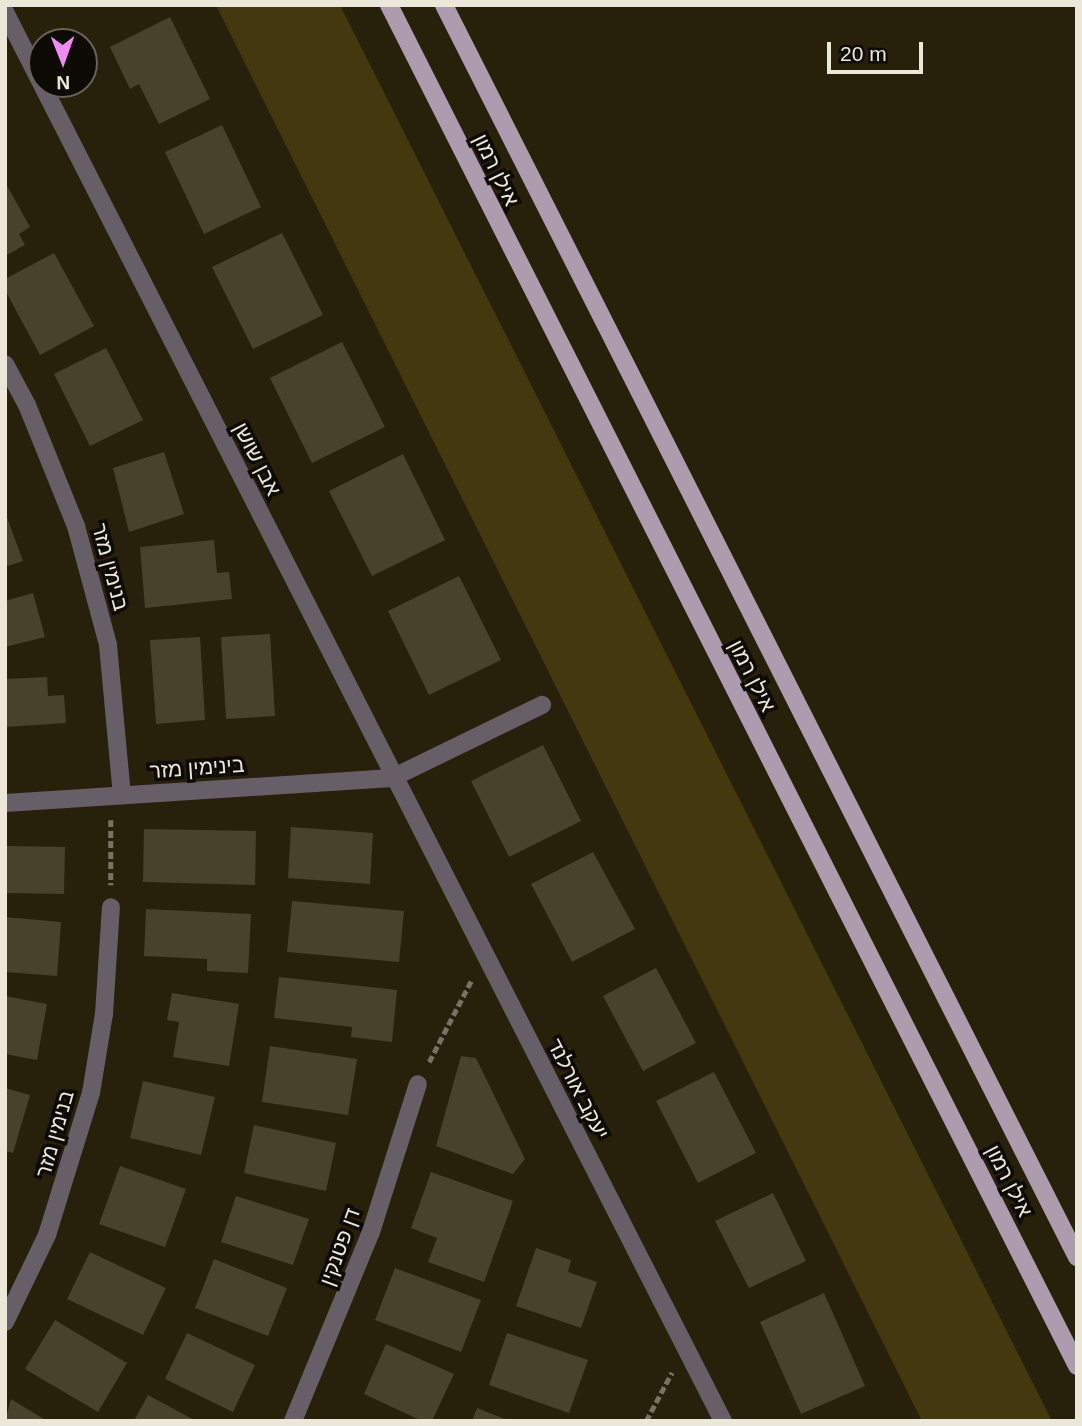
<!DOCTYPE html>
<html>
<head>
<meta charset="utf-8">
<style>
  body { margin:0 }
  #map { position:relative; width:1082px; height:1426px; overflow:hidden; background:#27200b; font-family:Helvetica,Heebo,sans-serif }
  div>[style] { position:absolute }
  .green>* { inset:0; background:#43380e }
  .building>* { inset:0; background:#48412b }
  .path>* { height:4.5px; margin-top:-2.25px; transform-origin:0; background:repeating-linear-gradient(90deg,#787260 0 7px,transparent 0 10.5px) }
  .minor>* { height:18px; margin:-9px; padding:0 9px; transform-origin:9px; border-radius:9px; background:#675f67 }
  .primary>* { height:18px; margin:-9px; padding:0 9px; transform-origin:9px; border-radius:9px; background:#ad9cae }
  span { translate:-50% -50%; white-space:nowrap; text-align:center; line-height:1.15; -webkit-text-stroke:7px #0d0a03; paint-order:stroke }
  .street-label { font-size:21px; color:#ebe7d9 }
  .frame { position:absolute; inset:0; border:7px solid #ebe7d9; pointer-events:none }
  .north { position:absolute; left:28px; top:28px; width:70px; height:70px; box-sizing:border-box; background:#0d0a03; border:2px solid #666259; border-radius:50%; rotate:179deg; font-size:19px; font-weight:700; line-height:28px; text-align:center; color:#ebe7d9 }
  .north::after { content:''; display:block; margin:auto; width:24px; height:32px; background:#f08bf5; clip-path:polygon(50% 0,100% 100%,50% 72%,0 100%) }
  .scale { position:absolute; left:827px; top:42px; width:96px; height:32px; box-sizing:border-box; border:4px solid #ebe7d9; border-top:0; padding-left:9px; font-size:21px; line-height:24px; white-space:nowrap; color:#ebe7d9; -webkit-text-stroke:5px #0d0a03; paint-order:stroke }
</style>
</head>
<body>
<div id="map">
  <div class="green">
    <div style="clip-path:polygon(216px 5px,340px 5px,1052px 1421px,922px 1421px)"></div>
  </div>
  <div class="building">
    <div style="clip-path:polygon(170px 17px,210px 99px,159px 124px,139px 84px,130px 89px,110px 47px)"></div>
    <div style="clip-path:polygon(222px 125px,261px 207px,204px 234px,165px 152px)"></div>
    <div style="clip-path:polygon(5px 182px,30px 227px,19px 234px,25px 245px,5px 256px)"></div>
    <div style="clip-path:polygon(282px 233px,323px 315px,253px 349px,212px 267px)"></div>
    <div style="clip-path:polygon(54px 253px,94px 326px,40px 355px,5px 290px,5px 279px)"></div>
    <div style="clip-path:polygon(342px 342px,385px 427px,312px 463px,270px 378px)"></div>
    <div style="clip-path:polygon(106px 348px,143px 420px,90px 446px,54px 374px)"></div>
    <div style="clip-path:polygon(164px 452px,184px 514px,129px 532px,113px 468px)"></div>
    <div style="clip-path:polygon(403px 454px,445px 540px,372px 576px,329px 491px)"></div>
    <div style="clip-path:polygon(5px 512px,23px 561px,5px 567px)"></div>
    <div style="clip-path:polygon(214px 540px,217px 573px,229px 572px,232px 599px,145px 608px,140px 547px)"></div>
    <div style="clip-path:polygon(459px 576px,501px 660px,429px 695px,388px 611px)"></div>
    <div style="clip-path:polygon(33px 593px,45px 637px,5px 647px,5px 601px)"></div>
    <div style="clip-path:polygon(270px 634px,275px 716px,226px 719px,221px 637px)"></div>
    <div style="clip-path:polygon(200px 637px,205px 720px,156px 724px,150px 640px)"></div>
    <div style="clip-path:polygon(47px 677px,48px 696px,64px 695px,66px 723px,5px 727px,5px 679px)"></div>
    <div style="clip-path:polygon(543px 745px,581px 821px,509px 857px,471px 781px)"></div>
    <div style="clip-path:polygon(291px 827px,373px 833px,370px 884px,288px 878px)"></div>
    <div style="clip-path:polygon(144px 829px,256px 831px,255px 885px,143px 882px)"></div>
    <div style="clip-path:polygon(5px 846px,65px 847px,64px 894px,5px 893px)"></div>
    <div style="clip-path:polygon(593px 852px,635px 929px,572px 962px,531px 884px)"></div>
    <div style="clip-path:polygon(292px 901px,404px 911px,399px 962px,287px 952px)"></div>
    <div style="clip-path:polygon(146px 909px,251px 914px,248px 973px,207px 971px,207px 959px,144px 956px)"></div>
    <div style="clip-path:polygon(5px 917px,61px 922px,57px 976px,5px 972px)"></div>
    <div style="clip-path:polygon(656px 968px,696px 1043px,643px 1071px,603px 996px)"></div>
    <div style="clip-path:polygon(279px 977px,397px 990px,392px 1042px,351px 1037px,352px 1027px,274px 1018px)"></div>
    <div style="clip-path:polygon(172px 993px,239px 1004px,229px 1066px,173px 1057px,179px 1022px,167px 1020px)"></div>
    <div style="clip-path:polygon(5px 996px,47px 1004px,37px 1060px,5px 1054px)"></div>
    <div style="clip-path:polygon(270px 1046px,357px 1059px,348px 1115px,262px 1102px)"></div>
    <div style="clip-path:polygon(461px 1056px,476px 1058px,525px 1159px,513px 1174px,436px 1146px)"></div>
    <div style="clip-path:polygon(714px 1072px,756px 1153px,698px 1183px,656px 1101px)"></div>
    <div style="clip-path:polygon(143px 1081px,215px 1097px,201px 1155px,130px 1138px)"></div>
    <div style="clip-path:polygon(5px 1088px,30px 1095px,13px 1153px,5px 1151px)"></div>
    <div style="clip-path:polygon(254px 1125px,336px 1143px,326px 1191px,244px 1173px)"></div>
    <div style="clip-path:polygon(120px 1166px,186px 1189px,165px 1247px,99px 1224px)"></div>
    <div style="clip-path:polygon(431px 1172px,513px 1201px,484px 1282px,428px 1262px,437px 1238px,411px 1228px)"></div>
    <div style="clip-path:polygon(773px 1193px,806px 1261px,749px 1288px,715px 1221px)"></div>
    <div style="clip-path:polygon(236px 1196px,309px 1219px,293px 1265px,221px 1242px)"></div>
    <div style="clip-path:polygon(536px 1248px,571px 1260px,568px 1272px,597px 1282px,581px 1328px,516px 1306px)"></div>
    <div style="clip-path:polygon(90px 1252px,166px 1288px,143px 1335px,67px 1299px)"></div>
    <div style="clip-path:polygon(214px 1259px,287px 1288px,268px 1336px,195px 1308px)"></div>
    <div style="clip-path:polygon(395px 1268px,481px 1300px,461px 1352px,375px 1320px)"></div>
    <div style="clip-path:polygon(824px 1293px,865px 1386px,801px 1414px,760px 1322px)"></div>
    <div style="clip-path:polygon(55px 1320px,127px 1363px,98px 1412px,25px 1369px)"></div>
    <div style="clip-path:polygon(187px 1333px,255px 1365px,233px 1412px,165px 1379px)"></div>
    <div style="clip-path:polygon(507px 1333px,588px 1360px,569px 1413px,489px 1385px)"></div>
    <div style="clip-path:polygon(386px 1344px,454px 1374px,432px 1421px,422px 1421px,364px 1394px)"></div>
    <div style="clip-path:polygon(148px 1395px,196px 1421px,134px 1421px)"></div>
    <div style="clip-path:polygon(11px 1399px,47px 1421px,5px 1421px)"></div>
    <div style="clip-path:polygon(477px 1408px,510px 1421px,472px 1421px)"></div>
  </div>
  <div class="path">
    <div style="left:111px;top:820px;width:65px;rotate:90deg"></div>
    <div style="left:429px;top:1062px;width:93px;rotate:-62.6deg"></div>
    <div style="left:646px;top:1421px;width:55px;rotate:-62deg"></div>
  </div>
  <div class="minor">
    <div style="left:5px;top:12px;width:1581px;rotate:63deg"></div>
    <div style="left:5px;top:364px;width:47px;rotate:61.8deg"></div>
    <div style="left:27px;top:405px;width:131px;rotate:68deg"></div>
    <div style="left:76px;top:526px;width:123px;rotate:74.9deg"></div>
    <div style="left:108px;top:645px;width:151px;rotate:84.7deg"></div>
    <div style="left:5px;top:803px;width:388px;rotate:-3.7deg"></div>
    <div style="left:392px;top:778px;width:167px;rotate:-26deg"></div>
    <div style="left:5px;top:1322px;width:97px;rotate:-64.2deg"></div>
    <div style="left:47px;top:1235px;width:149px;rotate:-72.8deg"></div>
    <div style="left:91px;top:1093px;width:80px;rotate:-80.7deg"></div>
    <div style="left:104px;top:1014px;width:107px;rotate:-86.3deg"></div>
    <div style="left:293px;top:1421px;width:204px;rotate:-67.6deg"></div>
    <div style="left:371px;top:1232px;width:155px;rotate:-72.4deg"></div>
  </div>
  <div class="primary">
    <div style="left:389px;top:5px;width:1525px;rotate:63.18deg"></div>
    <div style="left:444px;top:5px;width:1403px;rotate:63.18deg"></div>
  </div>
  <div class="street-label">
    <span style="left:496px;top:170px;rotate:64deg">אילן רמון</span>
    <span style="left:257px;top:459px;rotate:63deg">אבן שושן</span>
    <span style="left:110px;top:567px;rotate:75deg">בנימין מזר</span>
    <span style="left:752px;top:676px;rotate:63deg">אילן רמון</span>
    <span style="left:197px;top:768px;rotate:-4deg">בינימין מזר</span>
    <span style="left:578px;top:1089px;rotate:63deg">יעקב אורלנד</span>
    <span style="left:55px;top:1134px;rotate:-74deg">בנימין מזר</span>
    <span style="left:1009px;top:1181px;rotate:63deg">אילן רמון</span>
    <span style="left:340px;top:1247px;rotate:-70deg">דן פטנקין</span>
  </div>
  <div class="frame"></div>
  <div class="north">N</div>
  <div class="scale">20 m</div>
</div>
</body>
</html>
